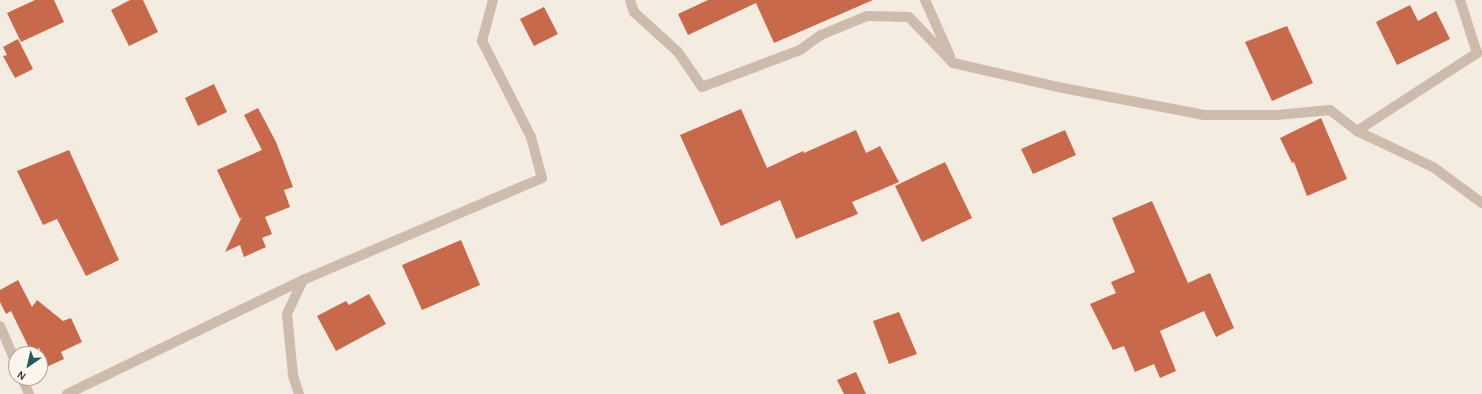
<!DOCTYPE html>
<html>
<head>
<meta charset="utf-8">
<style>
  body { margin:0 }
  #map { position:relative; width:1482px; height:394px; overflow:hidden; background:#f4ebe1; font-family:Karla,sans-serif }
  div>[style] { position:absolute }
  .building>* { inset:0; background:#c8694b }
  .street>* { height:10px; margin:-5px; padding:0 5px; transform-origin:5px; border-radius:5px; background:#cdbbac }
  span { translate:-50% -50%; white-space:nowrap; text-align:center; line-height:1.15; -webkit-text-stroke:4px #fbf5ee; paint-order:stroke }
  .north { position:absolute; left:8px; top:346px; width:40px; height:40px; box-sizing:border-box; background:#fbf5ee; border:1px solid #aea6a0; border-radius:50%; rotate:214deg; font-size:11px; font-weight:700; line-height:16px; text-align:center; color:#3b302b }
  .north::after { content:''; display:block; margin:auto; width:14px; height:18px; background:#1f5a5e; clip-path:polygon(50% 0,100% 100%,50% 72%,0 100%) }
</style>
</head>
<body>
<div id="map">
  <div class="building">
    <div style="clip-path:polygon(35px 0,54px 0,64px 22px,21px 42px,7px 13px)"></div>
    <div style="clip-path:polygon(130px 0,143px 0,158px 32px,129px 46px,111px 10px)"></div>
    <div style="clip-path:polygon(708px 0,873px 0,774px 43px,756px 3px,688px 35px,678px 14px)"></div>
    <div style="clip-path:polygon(1410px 5px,1418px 21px,1436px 11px,1450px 39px,1397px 65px,1376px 22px)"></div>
    <div style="clip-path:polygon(544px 7px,558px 34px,534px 46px,520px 19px)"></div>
    <div style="clip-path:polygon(1287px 26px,1313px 83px,1272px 101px,1245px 42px)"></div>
    <div style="clip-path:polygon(18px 39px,33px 69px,15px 78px,3px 56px,7px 55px,3px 47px)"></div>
    <div style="clip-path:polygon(214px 84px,227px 112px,198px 126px,185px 98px)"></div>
    <div style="clip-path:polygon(258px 108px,276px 142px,293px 187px,284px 190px,290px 207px,265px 217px,272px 234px,262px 238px,266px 247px,244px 257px,240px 245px,225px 252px,242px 217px,240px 219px,217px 170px,262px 150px,244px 115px)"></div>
    <div style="clip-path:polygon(741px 109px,767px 168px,803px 151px,804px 153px,856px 130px,866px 153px,880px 146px,899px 182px,852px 202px,858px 214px,796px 239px,780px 200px,721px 226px,680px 135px)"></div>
    <div style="clip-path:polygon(1321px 118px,1347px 179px,1307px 196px,1294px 162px,1292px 163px,1280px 138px)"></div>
    <div style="clip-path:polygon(1065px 130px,1076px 155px,1033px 174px,1021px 149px)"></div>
    <div style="clip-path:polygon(69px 150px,119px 260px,86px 276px,57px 219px,43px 225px,17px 171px)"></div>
    <div style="clip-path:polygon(945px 162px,972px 218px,922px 242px,895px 186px)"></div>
    <div style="clip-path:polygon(1152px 201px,1188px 283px,1210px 273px,1234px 328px,1216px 337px,1204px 311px,1160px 331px,1176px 371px,1160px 378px,1154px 364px,1135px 372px,1124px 346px,1113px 350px,1090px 304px,1116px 293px,1111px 282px,1135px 272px,1112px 218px)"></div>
    <div style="clip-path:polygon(461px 240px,480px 285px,422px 310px,402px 265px)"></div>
    <div style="clip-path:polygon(18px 280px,32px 307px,37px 300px,63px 321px,71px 318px,82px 342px,61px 352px,64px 359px,40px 370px,40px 348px,31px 352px,11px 311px,6px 314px,0 302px,0 290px)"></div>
    <div style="clip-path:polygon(369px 294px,386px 324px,336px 351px,317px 316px,346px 301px,349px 305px)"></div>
    <div style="clip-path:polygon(899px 312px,917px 354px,889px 364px,873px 321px)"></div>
    <div style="clip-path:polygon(856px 372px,866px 394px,844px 394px,837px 380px)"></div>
  </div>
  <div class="street">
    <div style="left:630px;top:0;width:13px;rotate:72deg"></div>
    <div style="left:634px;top:12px;width:59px;rotate:42.3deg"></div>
    <div style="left:678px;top:52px;width:42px;rotate:55.6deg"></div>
    <div style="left:702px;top:87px;width:105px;rotate:-20.7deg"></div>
    <div style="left:800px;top:50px;width:26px;rotate:-36deg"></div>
    <div style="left:821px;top:35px;width:50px;rotate:-22.4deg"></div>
    <div style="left:867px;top:16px;width:42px;rotate:1.4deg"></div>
    <div style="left:909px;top:17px;width:64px;rotate:46.3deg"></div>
    <div style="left:953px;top:63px;width:113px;rotate:12.8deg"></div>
    <div style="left:1063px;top:88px;width:144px;rotate:10.8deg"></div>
    <div style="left:1204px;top:115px;width:73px"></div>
    <div style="left:1277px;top:115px;width:53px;rotate:-5.4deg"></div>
    <div style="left:1330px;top:110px;width:34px;rotate:38deg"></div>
    <div style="left:925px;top:0;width:61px;rotate:65.9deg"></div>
    <div style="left:1460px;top:0;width:56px;rotate:72.2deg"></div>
    <div style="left:1477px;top:53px;width:143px;rotate:147deg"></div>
    <div style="left:1357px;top:131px;width:84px;rotate:25.3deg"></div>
    <div style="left:1433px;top:167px;width:61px;rotate:36.3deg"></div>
    <div style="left:0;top:326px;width:40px;rotate:66.6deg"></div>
    <div style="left:22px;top:378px;width:17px;rotate:66deg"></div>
    <div style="left:67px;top:394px;width:262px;rotate:-25.8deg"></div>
    <div style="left:299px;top:394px;width:20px;rotate:-108deg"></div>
    <div style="left:293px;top:375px;width:61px;rotate:-95.6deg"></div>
    <div style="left:287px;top:314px;width:38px;rotate:-65deg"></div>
    <div style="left:303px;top:280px;width:260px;rotate:-23.1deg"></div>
    <div style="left:542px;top:178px;width:42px;rotate:-105deg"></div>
    <div style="left:531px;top:137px;width:108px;rotate:-117deg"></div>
    <div style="left:482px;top:41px;width:42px;rotate:-75deg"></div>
  </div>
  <div class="north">N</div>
</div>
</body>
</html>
